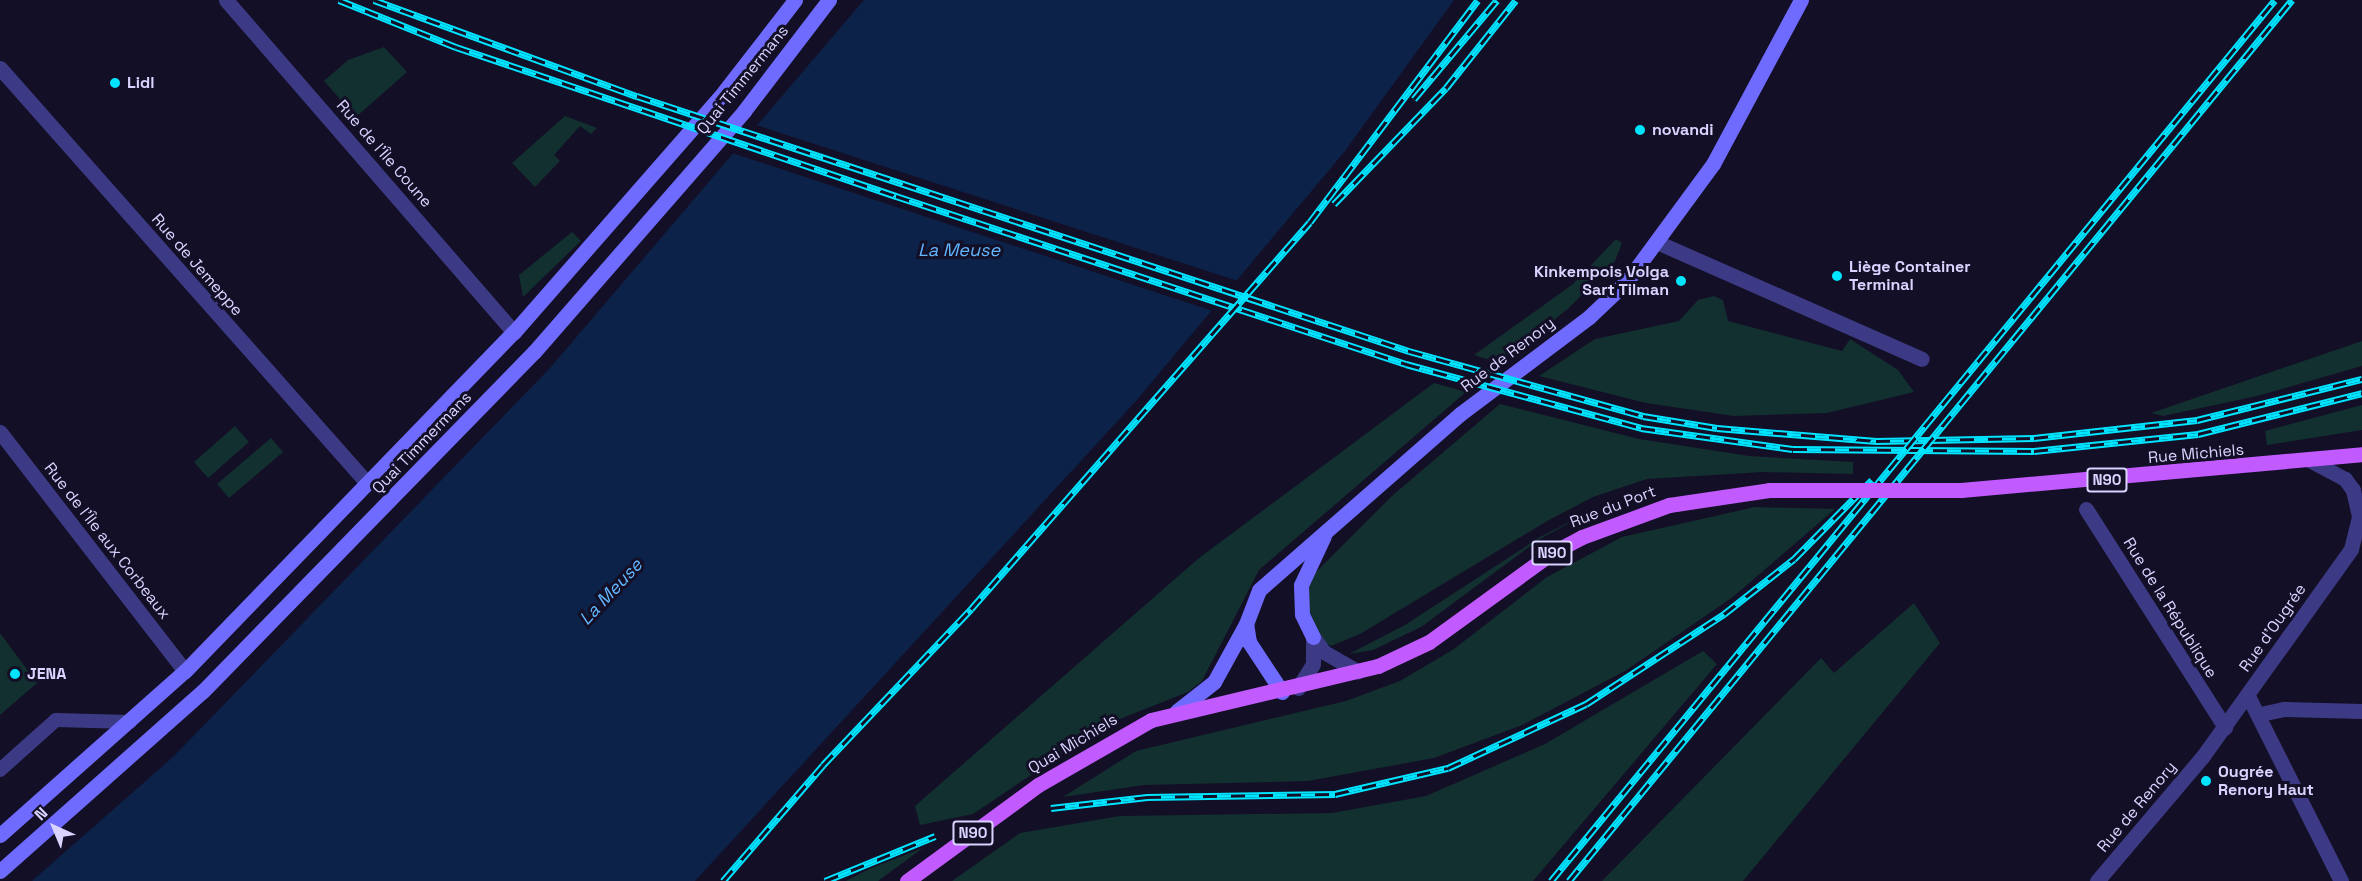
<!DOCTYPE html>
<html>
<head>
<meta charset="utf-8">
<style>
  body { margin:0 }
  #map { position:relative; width:2362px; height:881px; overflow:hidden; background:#130f26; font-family:"Space Grotesk",sans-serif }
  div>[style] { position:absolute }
  .green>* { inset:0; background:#12302f }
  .water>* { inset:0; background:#0c2248 }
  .pier>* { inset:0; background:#130f26 }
  .lane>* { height:14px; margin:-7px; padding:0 7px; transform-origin:7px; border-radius:7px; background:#3d3a85 }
  .street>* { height:15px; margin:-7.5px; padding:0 7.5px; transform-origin:7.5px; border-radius:7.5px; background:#3d3a85 }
  .secondary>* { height:15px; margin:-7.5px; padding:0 7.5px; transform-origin:7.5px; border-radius:7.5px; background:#6f6bff }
  .primary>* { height:15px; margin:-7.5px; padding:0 7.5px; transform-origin:7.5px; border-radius:7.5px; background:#c25bff }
  .rail>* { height:7px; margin-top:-3.5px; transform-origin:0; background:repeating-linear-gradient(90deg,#130f26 0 14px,#00e5ff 0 28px); box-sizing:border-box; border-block:2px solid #00e5ff }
  .primary-bridge>* { height:15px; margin:-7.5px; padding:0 7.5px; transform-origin:7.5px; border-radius:7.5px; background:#c25bff }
  .dots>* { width:16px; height:16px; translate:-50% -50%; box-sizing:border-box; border:3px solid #130f26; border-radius:50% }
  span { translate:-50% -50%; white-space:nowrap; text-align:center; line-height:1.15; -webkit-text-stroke:6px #130f26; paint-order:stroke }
  .shield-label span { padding:2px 4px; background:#130f26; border:2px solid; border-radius:4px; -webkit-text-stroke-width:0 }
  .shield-label { font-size:15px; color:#d9d4ff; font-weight:700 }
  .street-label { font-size:16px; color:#d9d4ff }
  .poi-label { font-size:16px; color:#d9d4ff; font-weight:700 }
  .left { translate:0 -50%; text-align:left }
  .right { translate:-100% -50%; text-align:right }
  .water-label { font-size:18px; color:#62b6ff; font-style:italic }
  .north { position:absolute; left:24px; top:797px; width:60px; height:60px; -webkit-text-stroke:4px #130f26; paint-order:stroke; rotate:316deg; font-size:16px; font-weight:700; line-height:24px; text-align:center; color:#d9d4ff }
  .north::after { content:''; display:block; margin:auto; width:21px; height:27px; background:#d9d4ff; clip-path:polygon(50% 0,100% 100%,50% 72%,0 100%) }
</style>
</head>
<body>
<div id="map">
  <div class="green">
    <div style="clip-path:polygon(384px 47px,407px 72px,356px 117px,324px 81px,348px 60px)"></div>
    <div style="clip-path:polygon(565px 116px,597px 128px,591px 134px,580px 126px,554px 155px,560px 161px,535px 187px,512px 163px)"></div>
    <div style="clip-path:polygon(572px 232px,581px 241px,523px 297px,519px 275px)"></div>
    <div style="clip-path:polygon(1616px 239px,1622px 243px,1615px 261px,1569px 308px,1499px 363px,1474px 355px,1573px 284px)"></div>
    <div style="clip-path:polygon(1714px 296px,1723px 300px,1728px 321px,1842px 351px,1850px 339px,1898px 370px,1914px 392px,1827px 413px,1734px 416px,1646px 403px,1539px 376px,1595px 339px,1679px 321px,1698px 300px)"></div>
    <div style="clip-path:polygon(2362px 341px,2362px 366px,2257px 396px,2163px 416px,2151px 413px)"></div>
    <div style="clip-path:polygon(1434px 383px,1466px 392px,1259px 570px,1202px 681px,1188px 692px,1107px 724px,973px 814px,920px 825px,915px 806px,1199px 558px)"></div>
    <div style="clip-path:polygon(1500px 404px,1639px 439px,1749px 456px,1853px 462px,1853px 474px,1763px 472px,1647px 479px,1593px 497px,1549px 520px,1360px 634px,1331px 646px,1323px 641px,1304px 599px,1312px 576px,1393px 495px)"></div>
    <div style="clip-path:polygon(2362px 405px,2362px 430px,2267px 445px,2265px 431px)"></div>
    <div style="clip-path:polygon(235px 426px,249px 442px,208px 478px,194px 462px)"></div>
    <div style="clip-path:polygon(271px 438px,283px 452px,229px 498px,217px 484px)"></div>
    <div style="clip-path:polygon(1755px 507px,1835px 509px,1733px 597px,1625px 671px,1522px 725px,1434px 758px,1308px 781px,1144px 785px,1063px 797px,1136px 751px,1346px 701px,1400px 681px,1454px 649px,1547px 577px,1622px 537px)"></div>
    <div style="clip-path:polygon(1591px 511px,1540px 539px,1421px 627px,1373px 650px,1349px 654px,1405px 625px,1540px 537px)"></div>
    <div style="clip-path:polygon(1914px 603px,1940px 643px,1743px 881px,1602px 881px,1821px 658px,1834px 673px)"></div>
    <div style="clip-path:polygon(0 633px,37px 683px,0 715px)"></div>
    <div style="clip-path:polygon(1703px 651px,1717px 664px,1533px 881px,952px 881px,1020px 833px,1120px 816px,1332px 813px,1426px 796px,1545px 744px)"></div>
    <div style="clip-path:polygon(923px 848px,878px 881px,846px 881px,869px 869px)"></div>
  </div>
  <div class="water">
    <div style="clip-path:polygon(864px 0,1454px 0,1345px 151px,1136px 401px,695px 881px,32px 881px,174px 756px,550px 368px)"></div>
  </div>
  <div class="pier">
    <div style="clip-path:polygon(756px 125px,1238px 281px,1213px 311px,732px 153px)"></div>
  </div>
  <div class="lane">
    <div style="left:0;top:770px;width:75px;rotate:-41.8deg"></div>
    <div style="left:56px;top:720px;width:74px;rotate:1.5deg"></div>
  </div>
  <div class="street">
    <div style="left:226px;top:0;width:440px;rotate:49.1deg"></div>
    <div style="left:0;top:68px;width:555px;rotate:48.5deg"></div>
    <div style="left:1659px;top:243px;width:287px;rotate:23.8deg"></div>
    <div style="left:0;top:432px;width:302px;rotate:52.3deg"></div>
    <div style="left:2086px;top:509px;width:259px;rotate:57.5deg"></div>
    <div style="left:1313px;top:637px;width:19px;rotate:54deg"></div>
    <div style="left:1324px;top:652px;width:39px;rotate:30deg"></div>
    <div style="left:1298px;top:688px;width:28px;rotate:-58deg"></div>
    <div style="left:1313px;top:664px;width:27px;rotate:-90deg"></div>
    <div style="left:2248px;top:696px;width:207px;rotate:63.3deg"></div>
    <div style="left:2260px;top:714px;width:25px;rotate:-12deg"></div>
    <div style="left:2284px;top:709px;width:78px;rotate:1.5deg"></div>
    <div style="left:2097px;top:881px;width:164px;rotate:-49.7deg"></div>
    <div style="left:2203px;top:756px;width:254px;rotate:-54.4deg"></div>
    <div style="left:2351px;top:549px;width:34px;rotate:-76deg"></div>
    <div style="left:2359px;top:516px;width:27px;rotate:-103deg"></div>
    <div style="left:2353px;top:490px;width:14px;rotate:-126deg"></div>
    <div style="left:2345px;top:479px;width:40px;rotate:-152deg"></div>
  </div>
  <div class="secondary">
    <div style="left:1313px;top:637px;width:25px;rotate:-116deg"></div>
    <div style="left:1302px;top:614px;width:29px;rotate:-92deg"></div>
    <div style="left:1301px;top:585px;width:54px;rotate:-64.9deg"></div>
    <div style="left:1282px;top:692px;width:60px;rotate:-123.4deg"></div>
    <div style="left:1249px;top:642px;width:18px;rotate:-99deg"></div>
    <div style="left:1246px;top:624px;width:36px;rotate:-69deg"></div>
    <div style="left:1259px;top:590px;width:267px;rotate:-41.2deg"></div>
    <div style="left:1460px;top:414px;width:161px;rotate:-36.9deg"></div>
    <div style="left:1589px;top:317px;width:52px;rotate:-43.5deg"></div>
    <div style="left:1627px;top:281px;width:145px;rotate:-53.7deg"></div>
    <div style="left:1713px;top:164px;width:186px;rotate:-61.8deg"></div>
    <div style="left:1177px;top:711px;width:47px;rotate:-38.1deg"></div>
    <div style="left:1214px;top:682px;width:66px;rotate:-61.1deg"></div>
    <div style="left:0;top:835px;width:247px;rotate:-41.6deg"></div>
    <div style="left:185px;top:671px;width:472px;rotate:-45.9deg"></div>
    <div style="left:514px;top:332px;width:311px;rotate:-48.8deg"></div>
    <div style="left:719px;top:98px;width:124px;rotate:-52.2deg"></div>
    <div style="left:0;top:871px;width:271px;rotate:-41.6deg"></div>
    <div style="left:203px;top:691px;width:474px;rotate:-45.7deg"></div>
    <div style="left:534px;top:352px;width:320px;rotate:-48.9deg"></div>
    <div style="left:744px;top:111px;width:140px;rotate:-52.6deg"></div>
  </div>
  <div class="primary">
    <div style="left:1961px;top:490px;width:403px;rotate:-5.1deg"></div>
    <div style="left:907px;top:881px;width:162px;rotate:-36.2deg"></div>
    <div style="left:1038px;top:785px;width:130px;rotate:-29.9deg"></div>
    <div style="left:1151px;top:720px;width:233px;rotate:-13.4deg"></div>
    <div style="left:1378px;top:666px;width:56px;rotate:-25.2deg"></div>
    <div style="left:1429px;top:642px;width:150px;rotate:-36deg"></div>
    <div style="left:1550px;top:554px;width:36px;rotate:-28deg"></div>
    <div style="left:1582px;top:537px;width:93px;rotate:-20.2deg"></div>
    <div style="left:1669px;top:505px;width:101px;rotate:-8.5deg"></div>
  </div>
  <div class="rail">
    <div style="left:339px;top:0;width:126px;rotate:21.9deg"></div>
    <div style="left:456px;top:47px;width:465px;rotate:18.7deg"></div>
    <div style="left:896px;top:196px;width:537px;rotate:18.23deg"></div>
    <div style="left:1406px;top:364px;width:244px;rotate:15.2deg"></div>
    <div style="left:1641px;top:428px;width:153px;rotate:7.9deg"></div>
    <div style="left:1793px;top:449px;width:241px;rotate:0.5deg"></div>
    <div style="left:2034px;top:451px;width:165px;rotate:-5.9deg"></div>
    <div style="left:2198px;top:434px;width:169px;rotate:-14deg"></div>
    <div style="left:374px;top:0;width:280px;rotate:20.1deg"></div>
    <div style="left:637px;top:96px;width:813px;rotate:18.28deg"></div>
    <div style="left:1409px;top:351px;width:243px;rotate:15.5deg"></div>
    <div style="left:1643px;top:416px;width:75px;rotate:9.2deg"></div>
    <div style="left:1717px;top:428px;width:160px;rotate:4.7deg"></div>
    <div style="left:1876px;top:441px;width:158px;rotate:-1.1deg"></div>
    <div style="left:2034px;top:438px;width:164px;rotate:-6.3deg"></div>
    <div style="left:2197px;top:420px;width:170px;rotate:-14deg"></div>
    <div style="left:1414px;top:99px;width:129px;rotate:-50deg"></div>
    <div style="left:1334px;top:204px;width:161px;rotate:-46deg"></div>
    <div style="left:1446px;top:88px;width:112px;rotate:-51.5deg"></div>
    <div style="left:1051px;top:808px;width:97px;rotate:-6.5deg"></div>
    <div style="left:1147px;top:797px;width:188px;rotate:-0.9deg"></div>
    <div style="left:1335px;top:794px;width:116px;rotate:-13deg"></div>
    <div style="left:1448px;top:768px;width:152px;rotate:-24.9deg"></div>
    <div style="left:1586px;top:704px;width:165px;rotate:-33.1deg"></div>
    <div style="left:1724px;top:614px;width:89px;rotate:-38.2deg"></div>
    <div style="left:1794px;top:559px;width:111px;rotate:-45.4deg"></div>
    <div style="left:723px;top:881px;width:153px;rotate:-49.2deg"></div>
    <div style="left:823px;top:765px;width:215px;rotate:-46.5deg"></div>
    <div style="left:971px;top:609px;width:514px;rotate:-48.78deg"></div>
    <div style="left:1310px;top:222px;width:278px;rotate:-52.9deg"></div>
    <div style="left:825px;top:881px;width:119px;rotate:-22.2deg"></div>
    <div style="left:1551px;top:881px;width:1140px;rotate:-50.59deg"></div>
    <div style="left:1569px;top:881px;width:1140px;rotate:-50.63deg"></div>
  </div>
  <div class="primary-bridge">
    <div style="left:1769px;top:490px;width:192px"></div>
  </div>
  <div class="dots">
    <div style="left:115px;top:83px;background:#00e5ff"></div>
    <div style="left:1640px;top:130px;background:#00e5ff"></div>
    <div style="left:1837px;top:276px;background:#00e5ff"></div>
    <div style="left:1681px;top:281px;background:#00e5ff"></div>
    <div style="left:15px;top:674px;background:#00e5ff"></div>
    <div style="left:2206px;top:781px;background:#00e5ff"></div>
  </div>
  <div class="shield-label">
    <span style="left:2107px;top:480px">N90</span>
    <span style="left:1552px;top:553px">N90</span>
    <span style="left:973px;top:833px">N90</span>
  </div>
  <div class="street-label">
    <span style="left:743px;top:80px;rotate:-51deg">Quai Timmermans</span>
    <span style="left:384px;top:154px;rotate:49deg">Rue de l'Île Coune</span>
    <span style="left:197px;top:265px;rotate:49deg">Rue de Jemeppe</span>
    <span style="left:1508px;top:355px;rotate:-37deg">Rue de Renory</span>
    <span style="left:422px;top:443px;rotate:-46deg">Quai Timmermans</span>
    <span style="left:2196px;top:454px;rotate:-5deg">Rue Michiels</span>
    <span style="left:1613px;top:507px;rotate:-21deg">Rue du Port</span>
    <span style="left:107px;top:541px;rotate:52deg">Rue de l'Île aux Corbeaux</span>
    <span style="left:2170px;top:608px;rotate:58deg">Rue de la République</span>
    <span style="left:2273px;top:628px;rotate:-55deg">Rue d'Ougrée</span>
    <span style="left:1073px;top:744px;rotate:-31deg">Quai Michiels</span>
    <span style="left:2137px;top:807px;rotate:-50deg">Rue de Renory</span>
  </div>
  <div class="poi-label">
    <span class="left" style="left:127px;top:83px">Lidl</span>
    <span class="left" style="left:1652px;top:130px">novandi</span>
    <span class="left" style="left:1849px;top:276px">Liège Container<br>Terminal</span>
    <span class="right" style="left:1669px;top:281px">Kinkempois Volga<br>Sart Tilman</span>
    <span class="left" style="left:27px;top:674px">JENA</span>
    <span class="left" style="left:2218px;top:781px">Ougrée<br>Renory Haut</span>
  </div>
  <div class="water-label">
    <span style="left:959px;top:250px">La Meuse</span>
    <span style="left:611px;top:592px;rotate:-47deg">La Meuse</span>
  </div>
  <div class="north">N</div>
</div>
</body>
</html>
